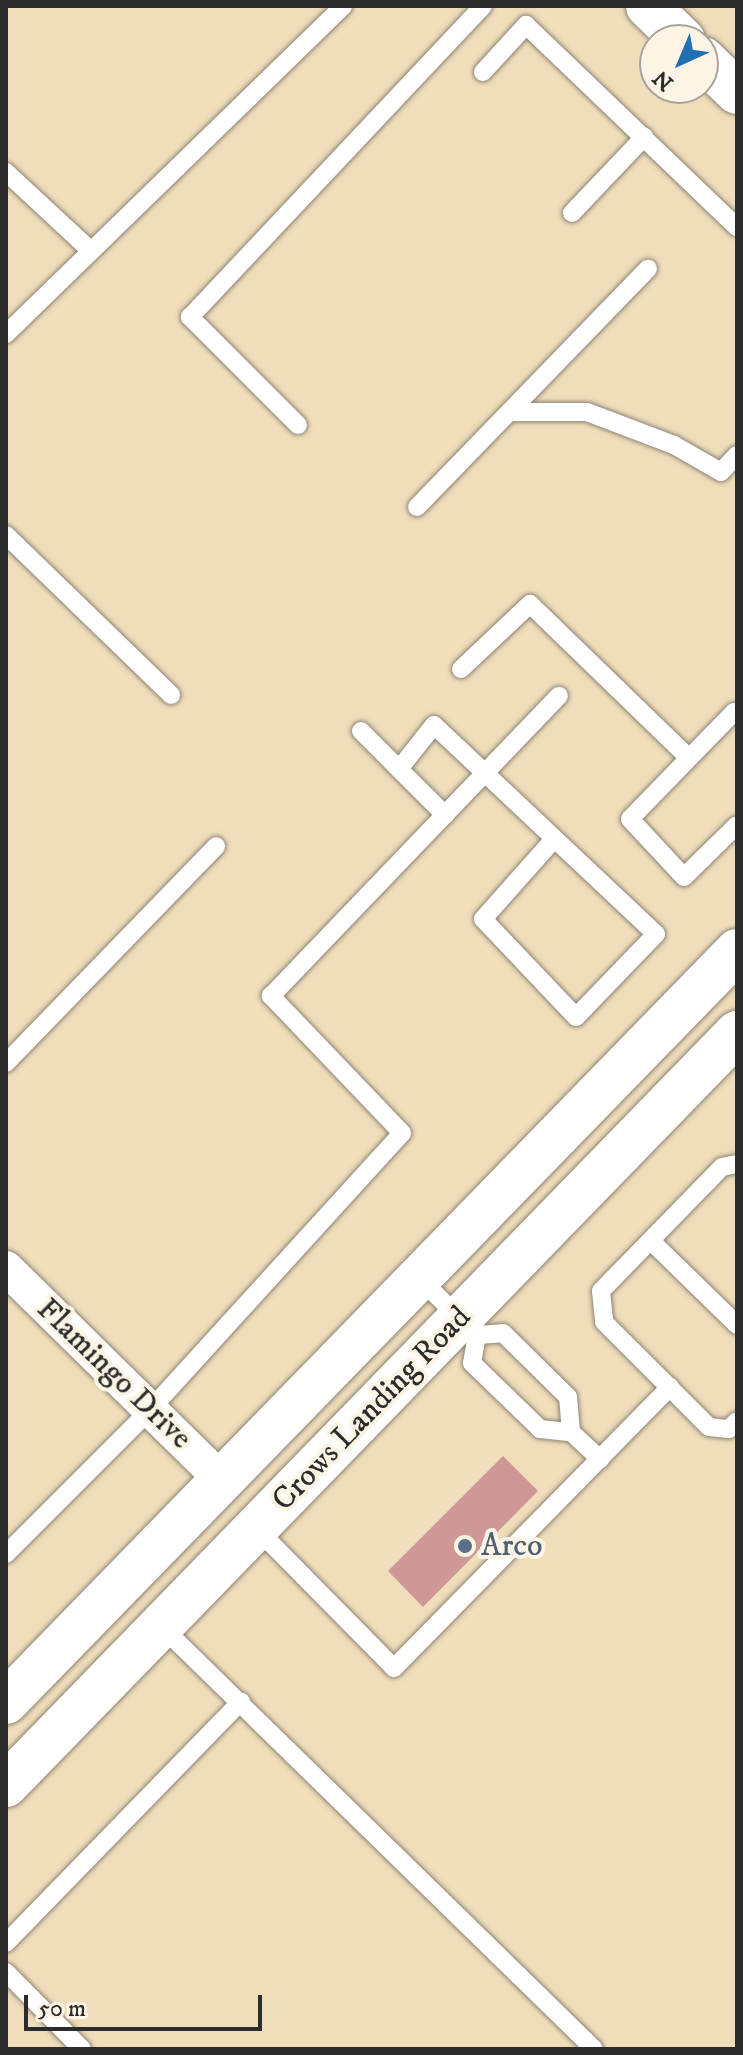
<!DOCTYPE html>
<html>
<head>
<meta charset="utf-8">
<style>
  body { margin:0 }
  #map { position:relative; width:743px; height:2055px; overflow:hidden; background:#efddbb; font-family:"IM FELL DW Pica",serif }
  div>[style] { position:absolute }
  .building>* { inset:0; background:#cd9896 }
  .roads { filter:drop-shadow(0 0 2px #8d8473) drop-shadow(0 0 2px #8d8473) }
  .lane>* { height:18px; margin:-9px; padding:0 9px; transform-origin:9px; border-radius:9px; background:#fff }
  .street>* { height:34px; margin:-17px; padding:0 17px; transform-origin:17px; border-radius:17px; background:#fff }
  .secondary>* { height:44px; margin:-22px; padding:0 22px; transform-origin:22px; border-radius:22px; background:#fff }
  .dots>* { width:22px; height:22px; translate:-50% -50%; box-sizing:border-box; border:4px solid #fcf5e5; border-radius:50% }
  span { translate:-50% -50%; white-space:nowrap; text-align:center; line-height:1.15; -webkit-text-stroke:8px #fcf5e5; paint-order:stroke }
  .street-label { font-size:32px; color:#2b2b2b }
  .service-label { font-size:32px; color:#4e5e75 }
  .left { translate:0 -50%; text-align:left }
  .frame { position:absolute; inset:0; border:8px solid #2b2b2b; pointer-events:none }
  .north { position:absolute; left:639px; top:24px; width:80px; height:80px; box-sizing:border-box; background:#fcf5e5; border:2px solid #a8a49b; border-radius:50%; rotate:224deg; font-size:22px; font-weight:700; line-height:32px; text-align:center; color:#2b2b2b }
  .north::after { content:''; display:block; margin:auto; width:28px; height:36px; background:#1f6fb2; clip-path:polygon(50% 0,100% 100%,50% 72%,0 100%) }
  .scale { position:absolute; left:24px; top:1995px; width:238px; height:36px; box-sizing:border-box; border:4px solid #2b2b2b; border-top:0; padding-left:10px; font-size:24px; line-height:28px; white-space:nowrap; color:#2b2b2b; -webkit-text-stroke:6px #fcf5e5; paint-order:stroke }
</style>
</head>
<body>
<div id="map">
  <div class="building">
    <div style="clip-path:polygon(503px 1456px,538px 1491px,423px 1607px,388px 1571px)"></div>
  </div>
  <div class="roads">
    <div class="lane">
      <div style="left:483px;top:72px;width:64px;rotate:-47.5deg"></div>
      <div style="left:526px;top:25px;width:292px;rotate:43.8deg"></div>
      <div style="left:6px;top:172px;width:116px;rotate:42.9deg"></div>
      <div style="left:572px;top:213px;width:105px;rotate:-46.5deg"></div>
      <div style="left:6px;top:334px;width:470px;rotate:-44.2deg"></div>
      <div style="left:509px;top:412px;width:78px"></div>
      <div style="left:587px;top:412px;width:93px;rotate:20.8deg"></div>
      <div style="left:674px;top:445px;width:54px;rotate:29.9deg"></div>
      <div style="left:721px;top:472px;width:23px;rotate:-47deg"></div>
      <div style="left:298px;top:425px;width:153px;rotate:-135deg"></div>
      <div style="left:190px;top:317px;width:427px;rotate:-46.7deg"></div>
      <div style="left:417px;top:507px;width:332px;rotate:-45.9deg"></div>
      <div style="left:6px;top:535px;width:230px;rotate:44.1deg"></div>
      <div style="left:461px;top:669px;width:95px;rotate:-43.3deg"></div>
      <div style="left:530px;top:604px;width:221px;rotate:44.1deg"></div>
      <div style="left:737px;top:715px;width:4px;rotate:-135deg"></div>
      <div style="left:734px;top:712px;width:149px;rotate:134.2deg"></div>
      <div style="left:630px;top:819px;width:79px;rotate:47deg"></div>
      <div style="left:684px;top:877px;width:74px;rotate:-44.5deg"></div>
      <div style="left:361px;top:731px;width:119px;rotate:45deg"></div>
      <div style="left:399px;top:769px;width:56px;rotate:-51.5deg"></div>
      <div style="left:434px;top:725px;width:305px;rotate:43.3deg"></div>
      <div style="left:656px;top:934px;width:115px;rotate:133.9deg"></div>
      <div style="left:576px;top:1017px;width:135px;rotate:-133.5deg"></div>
      <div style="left:483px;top:919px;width:107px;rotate:-48.4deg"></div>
      <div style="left:6px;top:1063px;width:302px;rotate:-45.9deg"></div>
      <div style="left:737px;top:1164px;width:15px;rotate:169deg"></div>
      <div style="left:722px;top:1167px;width:173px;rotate:134.3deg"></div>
      <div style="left:601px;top:1291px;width:31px;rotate:84deg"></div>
      <div style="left:604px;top:1322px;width:148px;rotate:45deg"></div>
      <div style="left:709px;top:1427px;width:20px;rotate:6deg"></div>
      <div style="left:729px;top:1429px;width:11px;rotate:-45deg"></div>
      <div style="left:651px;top:1241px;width:120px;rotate:44.3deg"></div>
      <div style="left:419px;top:1278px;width:81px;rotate:44.5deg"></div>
      <div style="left:477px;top:1335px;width:26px;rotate:-4deg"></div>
      <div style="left:503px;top:1333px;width:91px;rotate:44.6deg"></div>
      <div style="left:568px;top:1397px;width:35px;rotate:85deg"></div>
      <div style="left:477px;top:1335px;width:28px;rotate:100deg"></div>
      <div style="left:472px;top:1363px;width:95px;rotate:44.1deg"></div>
      <div style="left:540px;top:1429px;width:31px;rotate:6deg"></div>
      <div style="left:571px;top:1432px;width:40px;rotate:43deg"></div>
      <div style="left:257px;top:1529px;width:195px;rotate:45.4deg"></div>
      <div style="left:394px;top:1668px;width:394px;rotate:-45.5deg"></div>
      <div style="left:6px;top:1554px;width:204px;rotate:-45deg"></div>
      <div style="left:150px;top:1410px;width:374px;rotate:-47.7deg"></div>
      <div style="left:402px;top:1133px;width:190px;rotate:-133.7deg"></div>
      <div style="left:271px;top:996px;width:416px;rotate:-46.2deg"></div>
      <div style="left:163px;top:1628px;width:602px;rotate:44.33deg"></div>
      <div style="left:6px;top:1943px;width:337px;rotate:-45.8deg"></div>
      <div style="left:6px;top:1972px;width:108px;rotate:45.4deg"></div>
    </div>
    <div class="street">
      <div style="left:6px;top:1268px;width:303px;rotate:44.5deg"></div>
    </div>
    <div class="secondary">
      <div style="left:648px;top:6px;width:49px;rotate:44.2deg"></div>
      <div style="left:703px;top:59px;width:47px;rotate:44.1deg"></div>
      <div style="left:6px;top:1702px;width:1048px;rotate:-45.77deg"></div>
      <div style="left:6px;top:1785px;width:1049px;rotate:-45.81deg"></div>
    </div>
  </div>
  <div class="dots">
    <div style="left:465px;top:1546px;background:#5c6f8a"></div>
  </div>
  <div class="street-label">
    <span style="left:114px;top:1374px;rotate:44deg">Flamingo Drive</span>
    <span style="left:372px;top:1409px;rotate:-46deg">Crows Landing Road</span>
  </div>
  <div class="service-label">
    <span class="left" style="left:481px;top:1546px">Arco</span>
  </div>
  <div class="frame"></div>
  <div class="north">N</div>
  <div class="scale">50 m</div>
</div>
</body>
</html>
